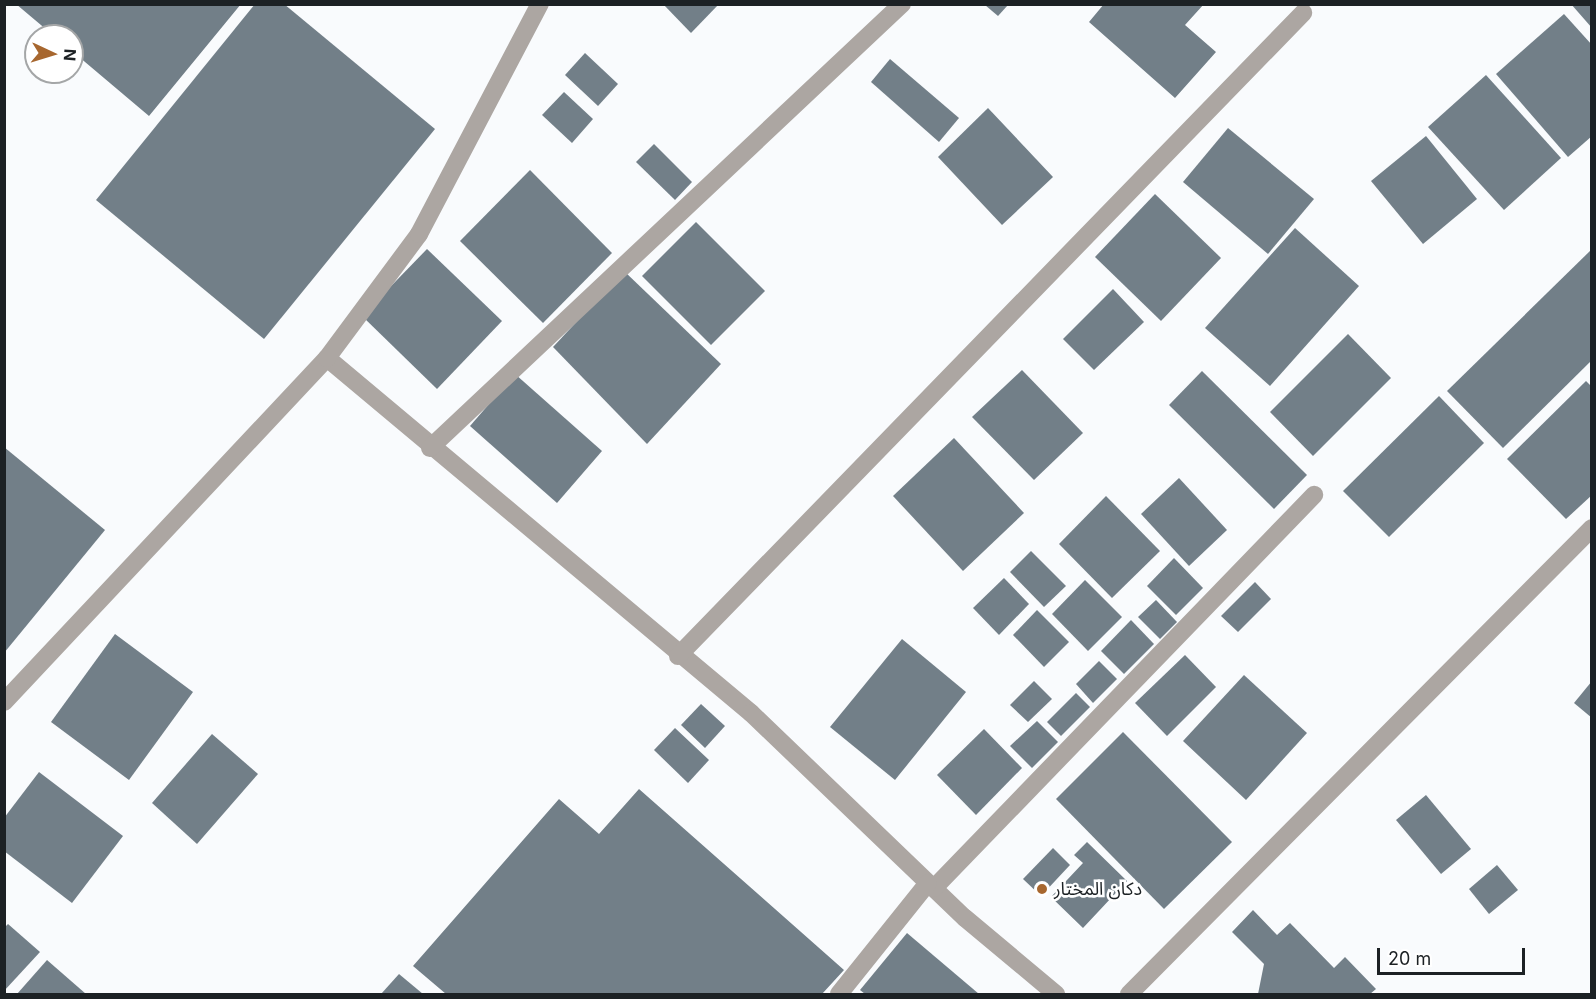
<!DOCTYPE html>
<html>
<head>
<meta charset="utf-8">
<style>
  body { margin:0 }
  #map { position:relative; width:1596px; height:999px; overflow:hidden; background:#f9fbfd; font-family:Inter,"Noto Sans Arabic",sans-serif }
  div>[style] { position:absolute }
  .building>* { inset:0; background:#727f88 }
  .minor>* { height:18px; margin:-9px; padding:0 9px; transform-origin:9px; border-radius:9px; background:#aca6a2 }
  .dots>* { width:16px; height:16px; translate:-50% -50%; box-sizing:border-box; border:3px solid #fff; border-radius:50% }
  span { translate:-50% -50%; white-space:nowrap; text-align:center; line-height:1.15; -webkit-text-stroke:5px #fff; paint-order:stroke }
  .poi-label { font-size:18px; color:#1c2124 }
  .left { translate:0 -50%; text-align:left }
  .frame { position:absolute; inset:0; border:6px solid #1c2124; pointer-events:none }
  .north { position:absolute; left:24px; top:24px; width:60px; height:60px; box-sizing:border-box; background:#fff; border:2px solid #a4a6a7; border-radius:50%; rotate:94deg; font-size:16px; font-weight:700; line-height:24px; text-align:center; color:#1c2124 }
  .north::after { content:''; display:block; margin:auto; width:21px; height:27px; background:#a7672f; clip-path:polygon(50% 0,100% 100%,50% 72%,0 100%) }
  .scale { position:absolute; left:1377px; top:948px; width:148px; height:27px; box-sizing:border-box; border:3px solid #1c2124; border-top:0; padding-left:8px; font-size:18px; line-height:21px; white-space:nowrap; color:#1c2124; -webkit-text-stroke:4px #fff; paint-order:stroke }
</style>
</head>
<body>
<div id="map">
  <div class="building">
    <div style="clip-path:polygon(16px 4px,241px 4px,149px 116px,72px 51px,72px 36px,54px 36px)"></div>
    <div style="clip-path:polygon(255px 4px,284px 4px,435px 129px,264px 339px,96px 200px)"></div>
    <div style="clip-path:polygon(663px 4px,719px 4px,691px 33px)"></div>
    <div style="clip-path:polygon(1104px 4px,1204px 4px,1185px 25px,1216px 52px,1175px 98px,1089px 22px)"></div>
    <div style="clip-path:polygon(1571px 4px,1592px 4px,1592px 28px)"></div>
    <div style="clip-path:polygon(985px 5px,1008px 5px,998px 16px)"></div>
    <div style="clip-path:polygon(1564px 14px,1592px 45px,1592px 136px,1568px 157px,1496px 74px)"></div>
    <div style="clip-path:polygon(585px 53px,618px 84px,598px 106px,565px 75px)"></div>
    <div style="clip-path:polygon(890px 59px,959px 118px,939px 142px,871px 82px)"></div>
    <div style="clip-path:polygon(1486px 75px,1561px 158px,1504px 210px,1428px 127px)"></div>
    <div style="clip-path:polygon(564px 92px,593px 119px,572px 143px,542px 115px)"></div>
    <div style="clip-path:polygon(988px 108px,1053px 177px,1002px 225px,938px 157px)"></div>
    <div style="clip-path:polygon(1228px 128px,1314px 199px,1268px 254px,1183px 182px)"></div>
    <div style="clip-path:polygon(1426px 136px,1477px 199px,1423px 244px,1371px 181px)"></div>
    <div style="clip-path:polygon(654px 144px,692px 182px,675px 200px,636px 162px)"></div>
    <div style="clip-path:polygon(530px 170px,612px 253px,543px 323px,460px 241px)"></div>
    <div style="clip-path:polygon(1155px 194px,1221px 258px,1161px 321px,1095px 257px)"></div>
    <div style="clip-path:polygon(696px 222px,765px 291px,711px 345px,642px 276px)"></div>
    <div style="clip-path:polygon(1295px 228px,1359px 286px,1270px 386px,1205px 328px)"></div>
    <div style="clip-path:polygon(427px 249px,502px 321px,437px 389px,362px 316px)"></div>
    <div style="clip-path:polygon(1592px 249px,1592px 360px,1503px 448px,1447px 391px)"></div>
    <div style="clip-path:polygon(624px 271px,721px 364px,647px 444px,553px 347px)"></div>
    <div style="clip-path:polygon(1113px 289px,1144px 322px,1094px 370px,1063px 339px)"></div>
    <div style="clip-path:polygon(1348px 334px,1391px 378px,1313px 456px,1270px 412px)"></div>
    <div style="clip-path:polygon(1022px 370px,1083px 433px,1034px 480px,972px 417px)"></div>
    <div style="clip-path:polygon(1202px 371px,1307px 475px,1274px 509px,1169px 405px)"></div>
    <div style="clip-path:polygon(515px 374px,602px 451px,557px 503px,470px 426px)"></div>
    <div style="clip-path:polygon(1586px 381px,1592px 387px,1592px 495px,1566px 519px,1507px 459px)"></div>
    <div style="clip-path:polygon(1439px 396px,1484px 443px,1389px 537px,1343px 491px)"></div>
    <div style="clip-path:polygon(954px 438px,1024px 513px,963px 571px,893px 496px)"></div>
    <div style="clip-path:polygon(4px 447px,105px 530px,4px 653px)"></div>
    <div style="clip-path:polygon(1179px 478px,1227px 530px,1189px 566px,1141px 514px)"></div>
    <div style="clip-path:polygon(1106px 496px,1160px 551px,1112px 598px,1059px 544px)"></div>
    <div style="clip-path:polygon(1031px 551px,1066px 586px,1044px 607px,1010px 572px)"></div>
    <div style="clip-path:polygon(1174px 558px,1203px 588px,1176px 615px,1147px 586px)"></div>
    <div style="clip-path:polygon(1004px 578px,1029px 604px,999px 635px,973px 608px)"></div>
    <div style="clip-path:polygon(1085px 580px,1122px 617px,1088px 651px,1052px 614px)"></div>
    <div style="clip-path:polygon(1255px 582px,1271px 599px,1238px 632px,1221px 616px)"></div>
    <div style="clip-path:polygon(1156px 600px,1177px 622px,1160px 639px,1138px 617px)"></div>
    <div style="clip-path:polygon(1037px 610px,1069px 642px,1044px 667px,1013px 635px)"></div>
    <div style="clip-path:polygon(1131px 620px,1154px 644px,1124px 674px,1101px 651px)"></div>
    <div style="clip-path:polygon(115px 634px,193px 692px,129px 780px,51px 722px)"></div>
    <div style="clip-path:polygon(902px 639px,966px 692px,895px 780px,830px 727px)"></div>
    <div style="clip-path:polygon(1185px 655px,1216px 687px,1167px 736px,1135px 703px)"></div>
    <div style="clip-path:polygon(1099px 661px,1117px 679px,1093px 703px,1076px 684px)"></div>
    <div style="clip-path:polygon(1244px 675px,1307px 733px,1246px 800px,1183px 741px)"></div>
    <div style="clip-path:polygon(1034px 681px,1052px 699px,1028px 722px,1010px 705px)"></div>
    <div style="clip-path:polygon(1592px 681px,1592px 718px,1574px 703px)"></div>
    <div style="clip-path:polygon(1076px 693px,1090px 707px,1061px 736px,1047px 722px)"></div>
    <div style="clip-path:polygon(701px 704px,725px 726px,705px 748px,681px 725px)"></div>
    <div style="clip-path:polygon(1037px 721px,1058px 742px,1032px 768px,1010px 746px)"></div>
    <div style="clip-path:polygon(675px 728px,709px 760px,688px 783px,654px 750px)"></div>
    <div style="clip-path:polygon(984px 729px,1022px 768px,976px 815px,937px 775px)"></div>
    <div style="clip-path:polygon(1123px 732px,1232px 842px,1164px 909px,1056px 799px)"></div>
    <div style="clip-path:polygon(212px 734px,258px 774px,197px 844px,152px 803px)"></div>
    <div style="clip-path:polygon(39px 772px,123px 836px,72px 903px,4px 851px,4px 818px)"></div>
    <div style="clip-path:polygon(639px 789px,844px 970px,822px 994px,446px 994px,413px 966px,559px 799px,599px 834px)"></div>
    <div style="clip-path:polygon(1426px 795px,1471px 849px,1441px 874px,1396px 820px)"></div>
    <div style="clip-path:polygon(1087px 842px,1127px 881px,1083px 928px,1051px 897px,1083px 863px,1074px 855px)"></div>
    <div style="clip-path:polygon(1053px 848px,1070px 865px,1041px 896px,1023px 879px)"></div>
    <div style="clip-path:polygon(1497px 865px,1518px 890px,1489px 914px,1469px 889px)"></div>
    <div style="clip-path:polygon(1253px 910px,1277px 935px,1290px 923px,1334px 968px,1345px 957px,1376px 989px,1370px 994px,1258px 994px,1264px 964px,1232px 932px)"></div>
    <div style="clip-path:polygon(8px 924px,40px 952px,4px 991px,4px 928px)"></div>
    <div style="clip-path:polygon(907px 933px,979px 994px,865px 994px,860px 990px)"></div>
    <div style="clip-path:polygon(47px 960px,86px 994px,17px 994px)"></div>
    <div style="clip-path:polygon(399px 974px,423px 994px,381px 994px)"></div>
  </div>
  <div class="minor">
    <div style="left:327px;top:358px;width:553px;rotate:39.94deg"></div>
    <div style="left:751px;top:713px;width:296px;rotate:43.8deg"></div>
    <div style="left:965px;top:918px;width:119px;rotate:39.9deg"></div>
    <div style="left:430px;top:448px;width:648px;rotate:-43.25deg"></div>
    <div style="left:678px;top:656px;width:897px;rotate:-45.81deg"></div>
    <div style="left:4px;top:702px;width:472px;rotate:-46.8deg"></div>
    <div style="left:327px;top:358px;width:154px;rotate:-53.4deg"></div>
    <div style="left:419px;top:234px;width:260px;rotate:-62.3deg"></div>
    <div style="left:934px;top:888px;width:547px;rotate:-45.96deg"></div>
    <div style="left:839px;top:994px;width:142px;rotate:-51.3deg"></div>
    <div style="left:1129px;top:994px;width:657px;rotate:-45.19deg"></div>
  </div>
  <div class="dots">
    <div style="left:1042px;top:889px;background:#a7672f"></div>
  </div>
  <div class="poi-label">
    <span class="left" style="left:1054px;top:889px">دكان المختار</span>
  </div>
  <div class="frame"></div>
  <div class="north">N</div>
  <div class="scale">20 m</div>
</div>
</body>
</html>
